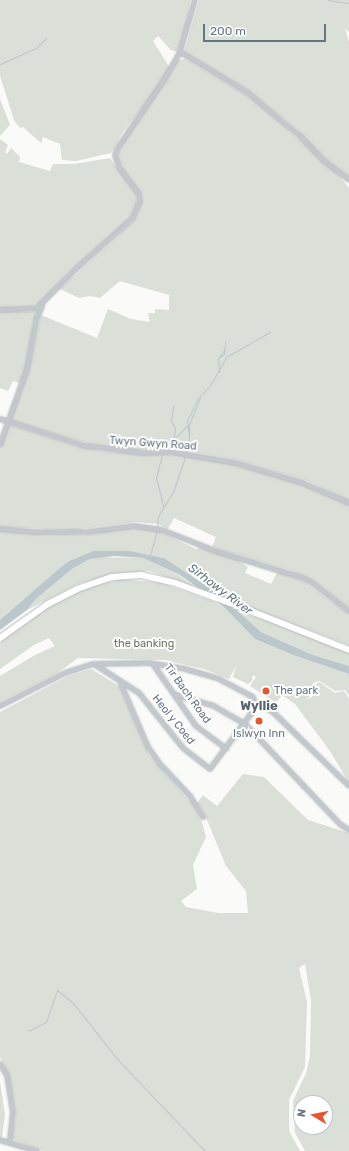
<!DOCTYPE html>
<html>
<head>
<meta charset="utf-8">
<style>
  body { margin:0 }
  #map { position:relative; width:349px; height:1151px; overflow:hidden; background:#fafaf8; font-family:Rubik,sans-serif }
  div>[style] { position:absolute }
  .green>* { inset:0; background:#dadfd7 }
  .water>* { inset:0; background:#bbc7cb }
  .stream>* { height:1px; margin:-0.5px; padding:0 0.5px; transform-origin:0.5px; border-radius:0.5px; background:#bbc7cb }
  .roads { filter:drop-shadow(0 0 1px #b3babf) drop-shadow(0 0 1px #b3babf) }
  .minor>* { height:4px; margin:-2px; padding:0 2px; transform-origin:2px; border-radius:2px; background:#c3c8cc }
  .secondary>* { height:6px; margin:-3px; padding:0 3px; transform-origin:3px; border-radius:3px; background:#fff }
  .dots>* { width:11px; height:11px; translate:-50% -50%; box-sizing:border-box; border:2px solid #fff; border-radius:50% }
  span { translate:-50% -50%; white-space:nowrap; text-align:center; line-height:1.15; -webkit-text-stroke:4px #fff; paint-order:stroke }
  .street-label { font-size:11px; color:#657683 }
  .park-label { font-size:11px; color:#687a64 }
  .poi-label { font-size:11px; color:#657683 }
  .left { translate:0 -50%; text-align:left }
  .water-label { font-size:12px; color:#60757c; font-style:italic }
  .quarter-label { font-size:13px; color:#57646e; font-weight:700 }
  .north { position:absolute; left:293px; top:1095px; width:40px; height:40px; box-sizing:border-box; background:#fff; border:1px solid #c1c8cd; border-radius:50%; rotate:280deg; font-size:11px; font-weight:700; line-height:16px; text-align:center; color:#657683 }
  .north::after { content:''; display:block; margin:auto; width:14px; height:18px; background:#e4572e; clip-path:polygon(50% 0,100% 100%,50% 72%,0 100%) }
  .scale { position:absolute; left:203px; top:24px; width:123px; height:18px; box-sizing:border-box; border:2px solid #657683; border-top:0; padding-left:5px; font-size:12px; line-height:14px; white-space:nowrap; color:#657683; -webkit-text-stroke:3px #fff; paint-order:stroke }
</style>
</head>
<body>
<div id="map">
  <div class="green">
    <div style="clip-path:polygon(0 0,191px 0,183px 37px,177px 52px,171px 50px,158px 36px,153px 41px,170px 68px,150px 98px,123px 132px,111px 153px,76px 161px,62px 160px,60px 144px,43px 137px,41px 143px,23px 127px,20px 128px,14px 120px,0 76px)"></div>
    <div style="clip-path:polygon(199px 0,349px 0,349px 32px,345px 29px,349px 42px,349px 178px,314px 150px,297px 129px,249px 91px,184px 52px)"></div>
    <div style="clip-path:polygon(185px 59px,256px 101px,337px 173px,349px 188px,349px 501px,308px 481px,237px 460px,178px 449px,135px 450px,90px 444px,9px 420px,30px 365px,41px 315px,97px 338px,108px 309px,131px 319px,150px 322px,148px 313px,155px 313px,155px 309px,169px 310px,169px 295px,120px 281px,100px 298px,90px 296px,79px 298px,60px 289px,136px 219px,143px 197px,123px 170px,118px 155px,121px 145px,178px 60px)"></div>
    <div style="clip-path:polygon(0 99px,10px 125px,0 136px)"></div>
    <div style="clip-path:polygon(0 139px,8px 145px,5px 152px,7px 154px,11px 148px,20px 157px,19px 162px,50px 171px,53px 164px,74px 164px,110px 158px,137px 193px,136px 206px,129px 221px,68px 273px,42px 301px,30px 309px,0 308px)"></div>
    <div style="clip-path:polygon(0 312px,36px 312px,25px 369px,19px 383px,13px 381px,8px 391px,0 388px)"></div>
    <div style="clip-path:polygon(9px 425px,83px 448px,104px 452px,186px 455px,226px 462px,297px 482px,349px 505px,349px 607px,313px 581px,293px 571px,212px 547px,216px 537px,174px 518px,168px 529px,158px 524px,136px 522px,74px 530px,0 527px,0 450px)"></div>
    <div style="clip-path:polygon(126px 528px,157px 530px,196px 549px,202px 547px,232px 557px,248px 567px,245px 573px,271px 584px,278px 571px,306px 583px,349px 614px,349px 645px,221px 596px,164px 558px,130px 551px,93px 551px,69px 561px,0 620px,0 531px,85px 535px)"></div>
    <div style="clip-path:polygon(100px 557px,143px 558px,179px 575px,194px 586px,149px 571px,116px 573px,78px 584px,27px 610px,37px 598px,72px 569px,90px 559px)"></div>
    <div style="clip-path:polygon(124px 579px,161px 583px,209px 600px,223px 606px,255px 639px,293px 655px,349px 674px,349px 696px,345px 690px,335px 691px,319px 681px,313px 683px,311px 695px,306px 700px,312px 697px,315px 685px,319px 682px,335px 693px,344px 691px,349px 699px,349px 783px,330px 751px,295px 704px,282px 695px,276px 703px,250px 686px,256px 677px,253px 675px,252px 681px,248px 684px,233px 677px,236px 666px,229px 679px,204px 669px,165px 660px,78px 658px,56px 674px,0 702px,0 676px,35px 655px,55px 646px,49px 638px,34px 645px,0 669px,0 643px,44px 609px,75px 593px,92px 586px)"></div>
    <div style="clip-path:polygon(238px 612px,272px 622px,349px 653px,349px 666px,313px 655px,261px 632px)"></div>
    <div style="clip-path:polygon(evenodd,91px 669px,119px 686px,149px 755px,192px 804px,202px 822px,206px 837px,193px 865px,197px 889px,181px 901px,186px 907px,218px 913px,248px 913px,246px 891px,226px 866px,205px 815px,197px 803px,203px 795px,217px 806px,243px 774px,264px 777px,308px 820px,349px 833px,349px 1151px,305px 1151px,295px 1133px,293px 1101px,306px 1073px,310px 1056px,311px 1000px,305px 964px,299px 968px,307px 1002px,305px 1067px,289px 1100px,289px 1131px,300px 1151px,43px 1151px,15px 1141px,13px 1138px,16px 1115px,10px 1079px,0 1057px,0 712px,68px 676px,91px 669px,301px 1103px,325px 1103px,325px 1127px,301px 1127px,301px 1103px)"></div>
    <div style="clip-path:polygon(0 1082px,5px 1114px,2px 1137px,0 1137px)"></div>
  </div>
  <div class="water">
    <div style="clip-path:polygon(93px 551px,130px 551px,164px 558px,217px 593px,261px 632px,313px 655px,349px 666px,349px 674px,293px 655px,255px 639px,223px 606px,180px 575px,143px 558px,114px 556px,90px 559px,72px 569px,37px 598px,27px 610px,0 630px,0 620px,60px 568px,69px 561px)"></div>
  </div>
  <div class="stream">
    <div style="left:328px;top:0;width:21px;rotate:8deg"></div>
    <div style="left:0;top:64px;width:39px;rotate:-24deg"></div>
    <div style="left:36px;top:48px;width:14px;rotate:-45deg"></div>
    <div style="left:219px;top:357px;width:9px;rotate:-54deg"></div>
    <div style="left:219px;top:372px;width:14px;rotate:-94deg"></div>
    <div style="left:218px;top:358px;width:7px;rotate:-34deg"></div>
    <div style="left:224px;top:354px;width:12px;rotate:-85deg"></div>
    <div style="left:173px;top:406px;width:15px;rotate:98deg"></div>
    <div style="left:171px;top:421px;width:8px;rotate:60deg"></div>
    <div style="left:175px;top:428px;width:9px;rotate:96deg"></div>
    <div style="left:189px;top:436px;width:11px;rotate:-90deg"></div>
    <div style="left:189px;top:425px;width:29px;rotate:-68deg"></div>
    <div style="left:164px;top:450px;width:33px;rotate:-47deg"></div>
    <div style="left:186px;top:454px;width:17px;rotate:-80deg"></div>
    <div style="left:189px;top:437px;width:16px;rotate:-97deg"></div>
    <div style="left:187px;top:421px;width:25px;rotate:-64deg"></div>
    <div style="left:198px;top:398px;width:17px;rotate:-45deg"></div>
    <div style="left:210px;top:386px;width:33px;rotate:-61deg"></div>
    <div style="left:226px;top:357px;width:51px;rotate:-29.6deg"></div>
    <div style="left:162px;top:455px;width:23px;rotate:105deg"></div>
    <div style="left:156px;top:477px;width:30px;rotate:76deg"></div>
    <div style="left:157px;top:527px;width:11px;rotate:-85deg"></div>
    <div style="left:158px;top:516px;width:28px;rotate:-58deg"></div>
    <div style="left:173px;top:492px;width:37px;rotate:-71deg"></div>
    <div style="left:150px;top:556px;width:27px;rotate:-75deg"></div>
    <div style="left:28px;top:1031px;width:20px;rotate:-27deg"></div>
    <div style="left:46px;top:1022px;width:34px;rotate:-71deg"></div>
    <div style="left:57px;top:990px;width:21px;rotate:39deg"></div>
    <div style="left:73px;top:1003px;width:73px;rotate:51.7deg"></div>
    <div style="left:118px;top:1060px;width:126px;rotate:46.3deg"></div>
  </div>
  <div class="roads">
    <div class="minor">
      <div style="left:180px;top:52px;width:79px;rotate:31.1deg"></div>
      <div style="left:248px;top:93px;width:66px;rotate:39.5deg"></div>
      <div style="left:299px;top:135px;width:36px;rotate:46deg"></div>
      <div style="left:324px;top:161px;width:31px;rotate:37deg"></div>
      <div style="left:0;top:310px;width:36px;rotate:-2deg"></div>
      <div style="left:36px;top:309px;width:55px;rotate:-45deg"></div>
      <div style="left:75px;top:270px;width:78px;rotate:-41.9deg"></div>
      <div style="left:133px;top:218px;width:18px;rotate:-68deg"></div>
      <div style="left:140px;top:201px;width:7px;rotate:-98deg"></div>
      <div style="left:139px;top:194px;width:31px;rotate:-127deg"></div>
      <div style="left:120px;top:169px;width:15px;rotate:-110deg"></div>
      <div style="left:115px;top:155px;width:6px;rotate:-72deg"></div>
      <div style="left:117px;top:149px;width:83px;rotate:-55.7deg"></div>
      <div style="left:164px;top:80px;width:32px;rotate:-60deg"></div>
      <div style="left:180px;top:52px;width:54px;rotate:-73.9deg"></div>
      <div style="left:0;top:419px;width:89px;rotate:17.6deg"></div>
      <div style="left:85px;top:446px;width:58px;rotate:6.9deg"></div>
      <div style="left:143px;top:453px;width:29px;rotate:-2deg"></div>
      <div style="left:172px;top:452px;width:65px;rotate:9.8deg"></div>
      <div style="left:236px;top:463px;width:70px;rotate:16.6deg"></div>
      <div style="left:303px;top:483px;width:50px;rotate:23.5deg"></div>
      <div style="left:0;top:445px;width:81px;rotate:-70.4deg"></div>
      <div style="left:27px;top:369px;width:52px;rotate:-78.9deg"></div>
      <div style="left:37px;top:318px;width:13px;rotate:-67deg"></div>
      <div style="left:0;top:529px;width:37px;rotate:5deg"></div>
      <div style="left:37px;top:532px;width:50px"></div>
      <div style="left:87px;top:532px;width:47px;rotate:-7.3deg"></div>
      <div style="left:134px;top:526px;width:28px;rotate:8deg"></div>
      <div style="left:162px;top:530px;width:57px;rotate:21.6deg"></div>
      <div style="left:215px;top:551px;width:89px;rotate:17deg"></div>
      <div style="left:300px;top:577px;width:12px;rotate:24deg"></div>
      <div style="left:311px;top:582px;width:48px;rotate:37.3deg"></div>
      <div style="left:94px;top:664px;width:54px;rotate:32.8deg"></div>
      <div style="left:139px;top:693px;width:70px;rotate:51.3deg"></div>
      <div style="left:183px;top:748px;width:34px;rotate:38deg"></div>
      <div style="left:210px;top:769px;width:77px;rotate:-53.4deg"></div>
      <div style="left:153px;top:664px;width:75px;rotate:55.3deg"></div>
      <div style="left:196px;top:726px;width:38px;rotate:37deg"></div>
      <div style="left:121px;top:684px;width:69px;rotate:66.8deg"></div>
      <div style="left:148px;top:747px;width:21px;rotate:55deg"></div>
      <div style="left:160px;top:764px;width:44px;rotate:46.8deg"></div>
      <div style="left:190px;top:796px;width:25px;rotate:58deg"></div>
      <div style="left:176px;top:695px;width:37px;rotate:16deg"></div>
      <div style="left:212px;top:705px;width:38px;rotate:30deg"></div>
      <div style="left:245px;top:724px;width:138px;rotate:46.5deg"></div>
      <div style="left:340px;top:824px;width:11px;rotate:34deg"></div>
      <div style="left:0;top:706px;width:73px;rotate:-26.9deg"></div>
      <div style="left:65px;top:673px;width:29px;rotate:-18deg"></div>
      <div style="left:93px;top:664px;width:56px;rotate:-1deg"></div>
      <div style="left:149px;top:663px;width:36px;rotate:9deg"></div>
      <div style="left:185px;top:669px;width:35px;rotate:16deg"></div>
      <div style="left:219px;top:679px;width:38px;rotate:28deg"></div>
      <div style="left:253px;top:697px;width:10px;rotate:73deg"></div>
      <div style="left:256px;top:707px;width:8px"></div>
      <div style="left:264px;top:707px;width:10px;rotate:29deg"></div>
      <div style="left:273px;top:712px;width:106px;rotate:44.2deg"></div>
      <div style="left:0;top:1064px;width:13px;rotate:58deg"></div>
      <div style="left:7px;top:1075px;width:37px;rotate:81deg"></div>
      <div style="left:13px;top:1112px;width:29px;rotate:96deg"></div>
      <div style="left:0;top:1140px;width:39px;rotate:17deg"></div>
    </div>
    <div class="secondary">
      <div style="left:0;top:638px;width:59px;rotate:-35.3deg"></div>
      <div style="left:48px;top:604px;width:33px;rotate:-27deg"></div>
      <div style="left:77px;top:589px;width:37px;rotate:-19deg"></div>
      <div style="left:112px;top:577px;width:29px;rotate:-4deg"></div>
      <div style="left:141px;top:575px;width:35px;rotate:13deg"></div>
      <div style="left:175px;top:583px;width:67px;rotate:20.1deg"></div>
      <div style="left:238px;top:606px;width:119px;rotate:21.6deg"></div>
    </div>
  </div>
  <div class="dots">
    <div style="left:266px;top:691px;background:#e4572e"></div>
    <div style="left:259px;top:721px;background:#e4572e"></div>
  </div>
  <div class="street-label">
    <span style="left:153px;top:444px;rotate:4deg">Twyn Gwyn Road</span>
    <span style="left:187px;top:694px;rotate:54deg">Tir Bach Road</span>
    <span style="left:173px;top:720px;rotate:51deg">Heol y Coed</span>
  </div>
  <div class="park-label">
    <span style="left:144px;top:644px">the banking</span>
  </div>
  <div class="poi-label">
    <span class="left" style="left:274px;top:691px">The park</span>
    <span style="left:259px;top:734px">Islwyn Inn</span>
  </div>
  <div class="water-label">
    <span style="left:220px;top:590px;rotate:37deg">Sirhowy River</span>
  </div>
  <div class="quarter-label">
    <span style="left:259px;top:706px">Wyllie</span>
  </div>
  <div class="north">N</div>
  <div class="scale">200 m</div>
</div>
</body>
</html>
